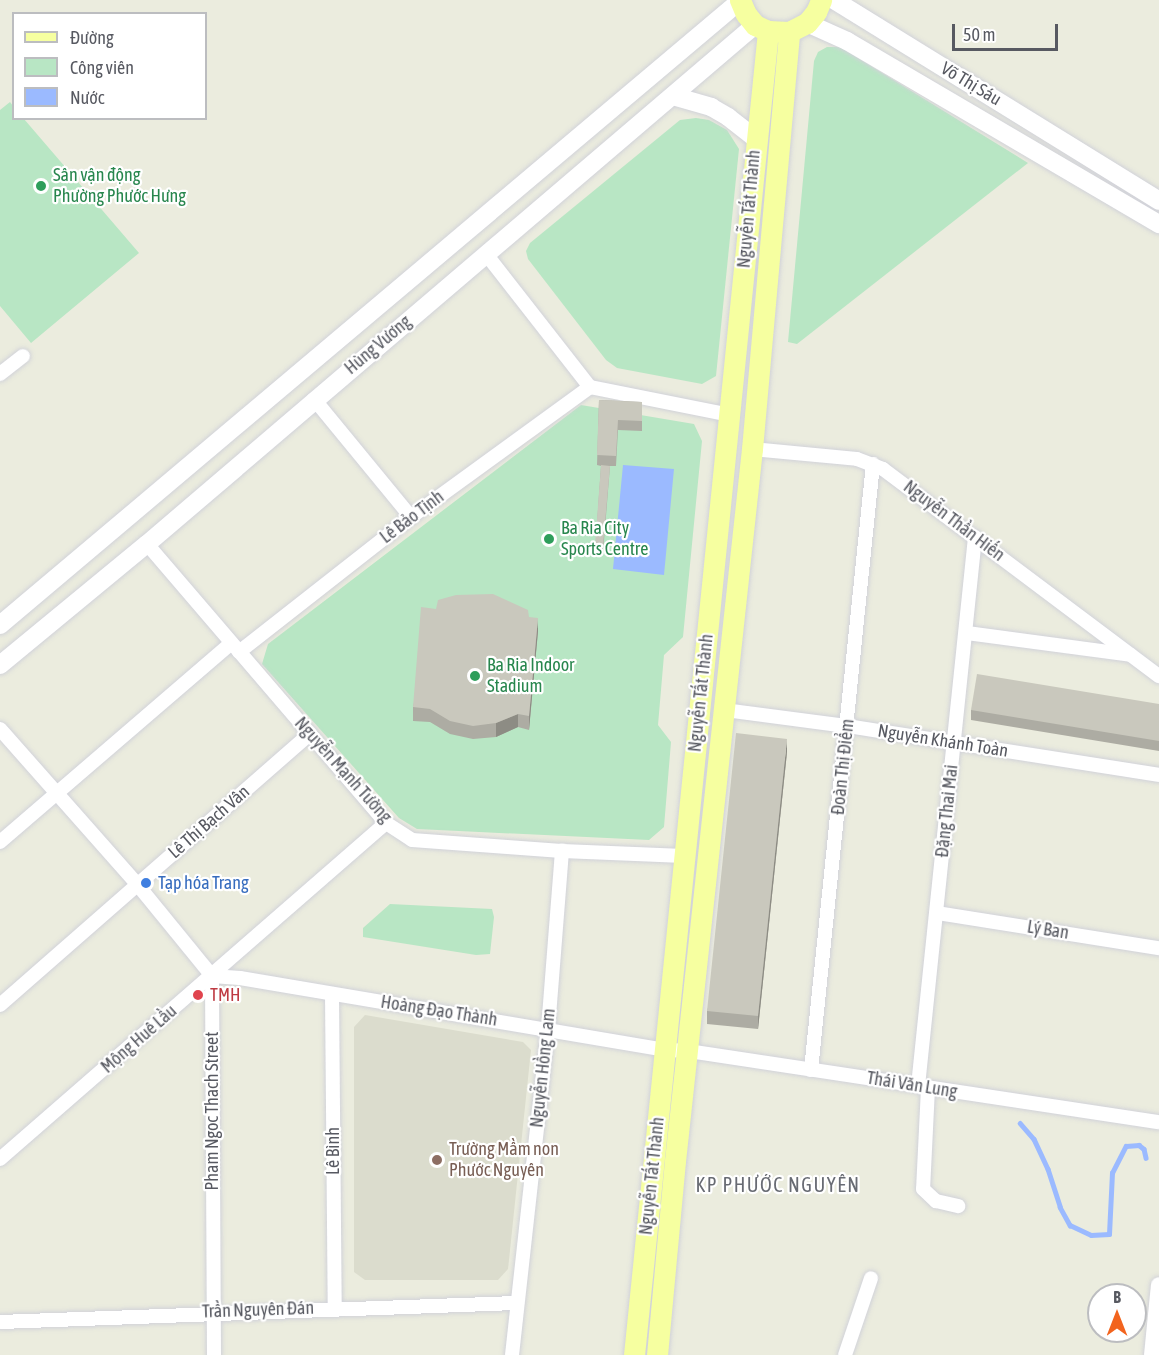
<!DOCTYPE html>
<html>
<head>
<meta charset="utf-8">
<style>
  body { margin:0 }
  #map { position:relative; width:1159px; height:1355px; overflow:hidden; background:#ebecde; font-family:"Asap Condensed",sans-serif }
  div>[style] { position:absolute }
  .education>* { inset:0; background:#dbdccd }
  .green>* { inset:0; background:#b8e6c4 }
  .water>* { inset:0; background:#9bbaff }
  .stream>* { height:4.5px; margin:-2.25px; padding:0 2.25px; transform-origin:2.25px; border-radius:2.25px; background:#9bbaff }
  .roads { filter:drop-shadow(0 0 2px #d1d2d9) drop-shadow(0 0 2px #d1d2d9) }
  .minor>* { height:14px; margin:-7px; padding:0 7px; transform-origin:7px; border-radius:7px; background:#fff }
  .tertiary>* { height:16px; margin:-8px; padding:0 8px; transform-origin:8px; border-radius:8px; background:#fff }
  .secondary>* { height:18px; margin:-9px; padding:0 9px; transform-origin:9px; border-radius:9px; background:#fff }
  .primary>* { height:21px; margin:-10.5px; padding:0 10.5px; transform-origin:10.5px; border-radius:10.5px; background:#f6ffa0 }
  .wall>* { inset:0; background:#adaca3 }
  .shaded-wall>* { inset:0; background:#8d8c84 }
  .building>* { inset:0; background:#c9c8bd }
  .dots>* { width:16px; height:16px; translate:-50% -50%; box-sizing:border-box; border:3px solid #fff; border-radius:50% }
  span { translate:-50% -50%; white-space:nowrap; text-align:center; line-height:1.15; -webkit-text-stroke:4.5px #fff; paint-order:stroke }
  .street-label { font-size:18px; color:#575961 }
  .leisure-label { font-size:18px; color:#27864d }
  .left { translate:0 -50%; text-align:left }
  .shop-label { font-size:18px; color:#366cbe }
  .health-label { font-size:18px; color:#be3a42 }
  .education-label { font-size:18px; color:#785e54 }
  .neighbourhood-label { font-size:20px; color:#686b73; letter-spacing:1.5px }
  .legend { position:absolute; left:12px; top:12px; width:195px; height:108px; box-sizing:border-box; background:#fff; border:2px solid #bcbdc0; margin:0; padding:8px 10px; list-style:none; font-size:18px; color:#575961 }
  .legend li { display:flex; align-items:center; gap:12px; height:30px }
  .legend b { width:30px; border:2px solid #bcbdc0 }
  .north { position:absolute; left:1087px; top:1283px; width:60px; height:60px; box-sizing:border-box; background:#fff; border:2px solid #bcbdc0; border-radius:50%; rotate:0deg; font-size:16px; font-weight:700; line-height:24px; text-align:center; color:#575961 }
  .north::after { content:''; display:block; margin:auto; width:21px; height:27px; background:#f2641e; clip-path:polygon(50% 0,100% 100%,50% 72%,0 100%) }
  .scale { position:absolute; left:952px; top:24px; width:106px; height:27px; box-sizing:border-box; border:3px solid #575961; border-top:0; padding-left:8px; font-size:18px; line-height:21px; white-space:nowrap; color:#575961; -webkit-text-stroke:4px #fff; paint-order:stroke }
</style>
</head>
<body>
<div id="map">
  <div class="education">
    <div style="clip-path:polygon(365px 1015px,523px 1042px,531px 1050px,508px 1269px,498px 1280px,365px 1280px,354px 1272px,354px 1027px)"></div>
  </div>
  <div class="green">
    <div style="clip-path:polygon(827px 47px,840px 47px,1028px 163px,797px 344px,788px 342px,814px 61px,818px 52px)"></div>
    <div style="clip-path:polygon(10px 102px,13px 106px,14px 118px,24px 119px,139px 253px,31px 343px,0 306px,0 110px)"></div>
    <div style="clip-path:polygon(696px 118px,709px 120px,727px 130px,739px 149px,716px 376px,702px 384px,617px 368px,606px 360px,528px 259px,526px 251px,530px 243px,680px 120px)"></div>
    <div style="clip-path:polygon(581px 405px,694px 424px,702px 441px,683px 637px,664px 655px,658px 725px,671px 742px,664px 827px,649px 840px,417px 829px,399px 818px,262px 664px,268px 644px)"></div>
    <div style="clip-path:polygon(390px 904px,492px 909px,494px 917px,490px 954px,476px 955px,363px 937px,363px 928px)"></div>
  </div>
  <div class="water">
    <div style="clip-path:polygon(623px 465px,674px 469px,664px 575px,613px 569px)"></div>
  </div>
  <div class="stream">
    <div style="left:1020px;top:1123px;width:21px;rotate:49deg"></div>
    <div style="left:1034px;top:1139px;width:33px;rotate:65deg"></div>
    <div style="left:1048px;top:1169px;width:40px;rotate:72deg"></div>
    <div style="left:1060px;top:1207px;width:21px;rotate:61deg"></div>
    <div style="left:1070px;top:1225px;width:23px;rotate:25deg"></div>
    <div style="left:1091px;top:1235px;width:18px;rotate:-3deg"></div>
    <div style="left:1109px;top:1234px;width:61px;rotate:-87.2deg"></div>
    <div style="left:1112px;top:1173px;width:30px;rotate:-63deg"></div>
    <div style="left:1126px;top:1146px;width:13px;rotate:-4deg"></div>
    <div style="left:1139px;top:1145px;width:6px;rotate:39deg"></div>
    <div style="left:1144px;top:1149px;width:9px;rotate:77deg"></div>
  </div>
  <div class="roads">
    <div class="minor">
      <div style="left:486px;top:254px;width:169px;rotate:52deg"></div>
      <div style="left:590px;top:387px;width:143px;rotate:11.3deg"></div>
      <div style="left:0;top:374px;width:29px;rotate:-38deg"></div>
      <div style="left:314px;top:399px;width:153px;rotate:50.6deg"></div>
      <div style="left:752px;top:449px;width:105px;rotate:5.4deg"></div>
      <div style="left:857px;top:459px;width:28px;rotate:21deg"></div>
      <div style="left:883px;top:469px;width:345px;rotate:36.9deg"></div>
      <div style="left:147px;top:544px;width:367px;rotate:49.4deg"></div>
      <div style="left:386px;top:823px;width:31px;rotate:33deg"></div>
      <div style="left:412px;top:840px;width:150px;rotate:4.2deg"></div>
      <div style="left:562px;top:851px;width:122px;rotate:2.3deg"></div>
      <div style="left:967px;top:633px;width:165px;rotate:7.6deg"></div>
      <div style="left:239px;top:652px;width:219px;rotate:-38.1deg"></div>
      <div style="left:411px;top:517px;width:221px;rotate:-36deg"></div>
      <div style="left:725px;top:710px;width:123px;rotate:7.5deg"></div>
      <div style="left:847px;top:726px;width:316px;rotate:8.9deg"></div>
      <div style="left:0;top:729px;width:207px;rotate:48.5deg"></div>
      <div style="left:137px;top:884px;width:119px;rotate:50.8deg"></div>
      <div style="left:212px;top:976px;width:379px;rotate:89.7deg"></div>
      <div style="left:0;top:842px;width:305px;rotate:-40.7deg"></div>
      <div style="left:937px;top:913px;width:225px;rotate:9deg"></div>
      <div style="left:212px;top:976px;width:28px;rotate:4deg"></div>
      <div style="left:240px;top:978px;width:431px;rotate:9.6deg"></div>
      <div style="left:665px;top:1050px;width:23px;rotate:2deg"></div>
      <div style="left:688px;top:1051px;width:476px;rotate:8.6deg"></div>
      <div style="left:332px;top:994px;width:313px;rotate:89.5deg"></div>
      <div style="left:0;top:1005px;width:412px;rotate:-41.2deg"></div>
      <div style="left:811px;top:1070px;width:609px;rotate:-84.16deg"></div>
      <div style="left:918px;top:1086px;width:552px;rotate:-84.07deg"></div>
      <div style="left:928px;top:1088px;width:101px;rotate:92.8deg"></div>
      <div style="left:923px;top:1189px;width:18px;rotate:43deg"></div>
      <div style="left:936px;top:1201px;width:23px;rotate:13deg"></div>
      <div style="left:0;top:1159px;width:512px;rotate:-41.04deg"></div>
      <div style="left:0;top:1322px;width:516px;rotate:-2.11deg"></div>
      <div style="left:512px;top:1355px;width:328px;rotate:-83.7deg"></div>
      <div style="left:548px;top:1029px;width:179px;rotate:-85.5deg"></div>
      <div style="left:845px;top:1355px;width:81px;rotate:-71.3deg"></div>
    </div>
    <div class="tertiary">
      <div style="left:1152px;top:1355px;width:70px;rotate:-84.3deg"></div>
    </div>
    <div class="secondary">
      <div style="left:834px;top:0;width:382px;rotate:31.7deg"></div>
      <div style="left:807px;top:23px;width:44px;rotate:24.2deg"></div>
      <div style="left:847px;top:41px;width:362px;rotate:30.4deg"></div>
      <div style="left:673px;top:96px;width:40px;rotate:16deg"></div>
      <div style="left:711px;top:107px;width:20px;rotate:30deg"></div>
      <div style="left:728px;top:117px;width:36px;rotate:38deg"></div>
      <div style="left:0;top:625px;width:968px;rotate:-40.14deg"></div>
      <div style="left:0;top:665px;width:190px;rotate:-39.5deg"></div>
      <div style="left:147px;top:544px;width:799px;rotate:-40.48deg"></div>
    </div>
    <div class="primary">
      <div style="left:740px;top:0;width:15px;rotate:67deg"></div>
      <div style="left:746px;top:14px;width:14px;rotate:51deg"></div>
      <div style="left:755px;top:25px;width:14px;rotate:25deg"></div>
      <div style="left:768px;top:31px;width:21px;rotate:3deg"></div>
      <div style="left:789px;top:32px;width:20px;rotate:-27deg"></div>
      <div style="left:807px;top:23px;width:14px;rotate:-51deg"></div>
      <div style="left:816px;top:12px;width:13px;rotate:-67deg"></div>
      <div style="left:634px;top:1355px;width:1331px;rotate:-84.22deg"></div>
      <div style="left:657px;top:1355px;width:195px;rotate:-84.7deg"></div>
      <div style="left:675px;top:1161px;width:716px;rotate:-83.83deg"></div>
      <div style="left:752px;top:449px;width:419px;rotate:-84.9deg"></div>
    </div>
  </div>
  <div class="wall">
    <div style="clip-path:polygon(599px 400px,642px 402px,642px 431px,618px 430px,616px 466px,610px 466px,603px 553px,595px 552px,601px 466px,597px 465px)"></div>
    <div style="clip-path:polygon(436px 609px,529px 617px,538px 631px,529px 730px,518px 727px,496px 737px,473px 739px,450px 734px,430px 722px,413px 721px,413px 707px)"></div>
    <div style="clip-path:polygon(1159px 704px,1159px 751px,971px 720px,971px 710px)"></div>
    <div style="clip-path:polygon(787px 752px,758px 1029px,707px 1024px,707px 1011px)"></div>
  </div>
  <div class="shaded-wall">
    <div style="clip-path:polygon(538px 618px,538px 631px,529px 730px,529px 716px)"></div>
    <div style="clip-path:polygon(518px 714px,518px 727px,496px 737px,496px 723px)"></div>
    <div style="clip-path:polygon(787px 739px,787px 752px,758px 1029px,758px 1016px)"></div>
  </div>
  <div class="building">
    <div style="clip-path:polygon(599px 400px,642px 402px,642px 421px,618px 420px,616px 456px,597px 455px)"></div>
    <div style="clip-path:polygon(601px 465px,610px 466px,603px 546px,595px 546px)"></div>
    <div style="clip-path:polygon(493px 594px,528px 610px,529px 617px,538px 618px,529px 716px,518px 714px,496px 723px,473px 726px,450px 721px,430px 709px,413px 707px,421px 607px,436px 609px,438px 600px,456px 595px)"></div>
    <div style="clip-path:polygon(977px 674px,1159px 704px,1159px 741px,971px 710px)"></div>
    <div style="clip-path:polygon(736px 733px,787px 739px,758px 1016px,707px 1011px)"></div>
  </div>
  <div class="dots">
    <div style="left:41px;top:186px;background:#2e9e5b"></div>
    <div style="left:549px;top:539px;background:#2e9e5b"></div>
    <div style="left:475px;top:676px;background:#2e9e5b"></div>
    <div style="left:146px;top:883px;background:#3f7fe0"></div>
    <div style="left:198px;top:995px;background:#e0444e"></div>
    <div style="left:437px;top:1160px;background:#8d6e63"></div>
  </div>
  <div class="street-label">
    <span style="left:971px;top:84px;rotate:31deg">Võ Thị Sáu</span>
    <span style="left:749px;top:209px;rotate:-85deg">Nguyễn Tất Thành</span>
    <span style="left:378px;top:345px;rotate:-40deg">Hùng Vương</span>
    <span style="left:412px;top:517px;rotate:-37deg">Lê Bảo Tịnh</span>
    <span style="left:954px;top:521px;rotate:37deg">Nguyễn Thần Hiến</span>
    <span style="left:701px;top:693px;rotate:-84deg">Nguyễn Tất Thành</span>
    <span style="left:943px;top:741px;rotate:9deg">Nguyễn Khánh Toàn</span>
    <span style="left:843px;top:767px;rotate:-84deg">Đoàn Thị Điểm</span>
    <span style="left:343px;top:770px;rotate:48deg">Nguyễn Mạnh Tường</span>
    <span style="left:947px;top:811px;rotate:-84deg">Đặng Thai Mai</span>
    <span style="left:209px;top:822px;rotate:-41deg">Lê Thị Bạch Vân</span>
    <span style="left:1048px;top:930px;rotate:9deg">Lý Ban</span>
    <span style="left:439px;top:1011px;rotate:9deg">Hoàng Đạo Thành</span>
    <span style="left:139px;top:1039px;rotate:-41deg">Mộng Huê Lầu</span>
    <span style="left:543px;top:1068px;rotate:-84deg">Nguyễn Hồng Lam</span>
    <span style="left:912px;top:1085px;rotate:9deg">Thái Văn Lung</span>
    <span style="left:212px;top:1111px;rotate:-90deg">Pham Ngoc Thach Street</span>
    <span style="left:333px;top:1151px;rotate:-90deg">Lê Bình</span>
    <span style="left:652px;top:1176px;rotate:-84deg">Nguyễn Tất Thành</span>
    <span style="left:258px;top:1310px;rotate:-2deg">Trần Nguyên Đán</span>
  </div>
  <div class="leisure-label">
    <span class="left" style="left:53px;top:186px">Sân vận động<br>Phường Phước Hưng</span>
    <span class="left" style="left:561px;top:539px">Ba Ria City<br>Sports Centre</span>
    <span class="left" style="left:487px;top:676px">Ba Ria Indoor<br>Stadium</span>
  </div>
  <div class="shop-label">
    <span class="left" style="left:158px;top:883px">Tạp hóa Trang</span>
  </div>
  <div class="health-label">
    <span class="left" style="left:210px;top:995px">TMH</span>
  </div>
  <div class="education-label">
    <span class="left" style="left:449px;top:1160px">Trường Mầm non<br>Phước Nguyên</span>
  </div>
  <div class="neighbourhood-label">
    <span style="left:778px;top:1184px">KP PHƯỚC NGUYÊN</span>
  </div>
  <ul class="legend">
  <li><b style="height:8px;background:#f6ffa0"></b>Đường</li>
  <li><b style="height:16px;background:#b8e6c4"></b>Công viên</li>
  <li><b style="height:16px;background:#9bbaff"></b>Nước</li>
  </ul>
  <div class="north">B</div>
  <div class="scale">50 m</div>
</div>
</body>
</html>
